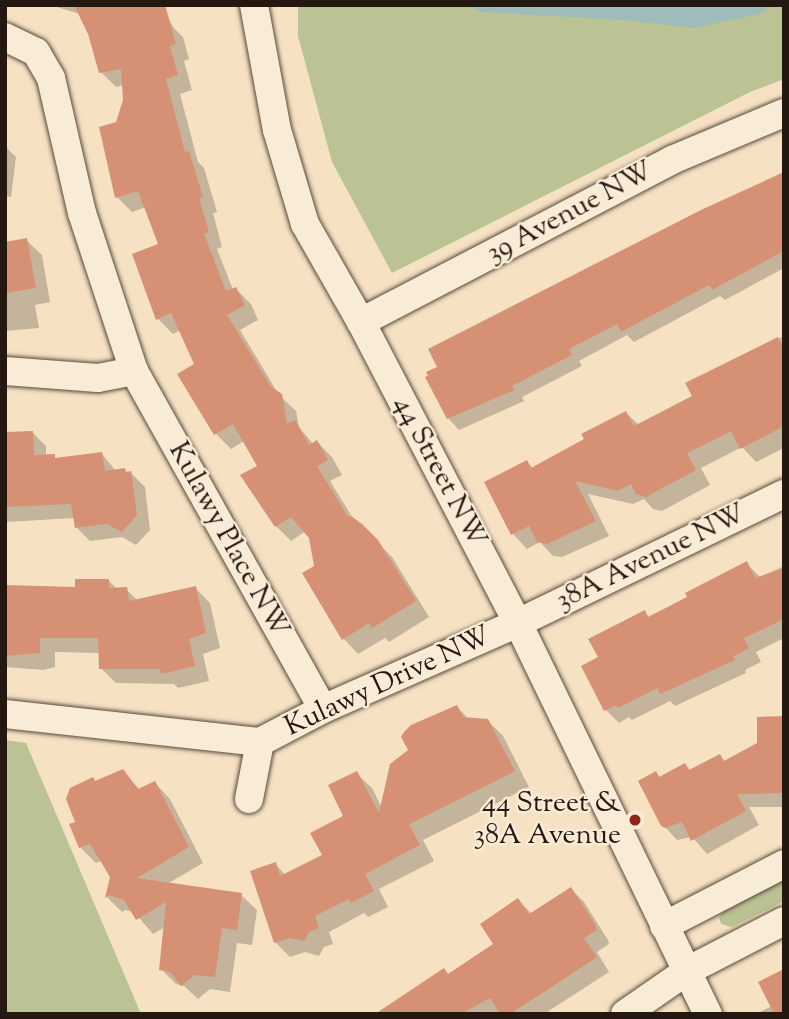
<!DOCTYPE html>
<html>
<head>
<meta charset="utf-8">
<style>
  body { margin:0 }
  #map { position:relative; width:789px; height:1019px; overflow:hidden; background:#f6e1c2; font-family:"Sorts Mill Goudy",serif }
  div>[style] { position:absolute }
  .green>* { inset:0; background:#bbc394 }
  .water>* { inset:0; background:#9ebcb9 }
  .shadow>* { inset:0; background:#0003 }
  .building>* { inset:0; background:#d69174 }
  .roads { filter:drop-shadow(0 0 2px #594a3c) drop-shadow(0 0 2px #594a3c) }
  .minor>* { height:28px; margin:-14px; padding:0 14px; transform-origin:14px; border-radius:14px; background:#f9ecd7 }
  .dots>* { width:19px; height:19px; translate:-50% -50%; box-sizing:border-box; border:4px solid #f9ecd7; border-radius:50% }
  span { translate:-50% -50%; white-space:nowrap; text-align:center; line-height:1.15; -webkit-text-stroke:5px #f9ecd7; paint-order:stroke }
  .street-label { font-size:28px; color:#251810 }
  .poi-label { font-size:28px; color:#251810 }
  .right { translate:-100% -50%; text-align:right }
  .frame { position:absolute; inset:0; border:7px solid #251810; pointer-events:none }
</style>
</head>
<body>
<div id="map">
  <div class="green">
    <div style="clip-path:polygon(298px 5px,784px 5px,784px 79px,750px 92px,392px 273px,332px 162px,298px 36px)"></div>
    <div style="clip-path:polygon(5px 740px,26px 743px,141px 1014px,5px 1014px)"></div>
    <div style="clip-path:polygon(784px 880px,784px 901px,732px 927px,721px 924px,719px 917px,724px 911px)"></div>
  </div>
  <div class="water">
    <div style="clip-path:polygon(466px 5px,770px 5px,762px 13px,695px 28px,623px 20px,482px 12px)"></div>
  </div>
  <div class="shadow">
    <div style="clip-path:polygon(50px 5px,162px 5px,173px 27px,183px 37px,189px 59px,184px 61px,192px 90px,180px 94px,198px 162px,204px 168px,217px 212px,213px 213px,222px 247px,217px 249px,233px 290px,236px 289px,251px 304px,258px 320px,240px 330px,279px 395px,296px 411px,299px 427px,313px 444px,317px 442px,332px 457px,342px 475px,330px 481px,354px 520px,392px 557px,429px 617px,389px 642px,385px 638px,358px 654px,344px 639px,315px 567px,311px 537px,306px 531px,291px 541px,276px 526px,243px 476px,259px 467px,244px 441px,231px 449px,216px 434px,196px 364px,181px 330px,173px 334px,158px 319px,161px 245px,146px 207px,132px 212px,117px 197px,117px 124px,125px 100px,124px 85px,116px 87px,101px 72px,90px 33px,80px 14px)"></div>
    <div style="clip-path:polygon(5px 146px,16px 157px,11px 197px,5px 196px)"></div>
    <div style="clip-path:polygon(784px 174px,784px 268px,725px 300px,720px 296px,634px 342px,627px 335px,579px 361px,582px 366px,522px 397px,524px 401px,459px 430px,448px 418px)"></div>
    <div style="clip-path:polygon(26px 240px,42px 255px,50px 302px,35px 305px,39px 328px,5px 331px,5px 244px)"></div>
    <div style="clip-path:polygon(784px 336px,784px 448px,756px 462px,742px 447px,701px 468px,710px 485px,662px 511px,653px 509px,644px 499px,633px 504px,588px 494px,609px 536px,562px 557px,553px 556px,540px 542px,527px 549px,513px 534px,486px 483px,527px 462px,533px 468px,586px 440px,626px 413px,639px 425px,694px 397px,687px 384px)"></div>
    <div style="clip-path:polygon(32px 432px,46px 446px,46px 456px,54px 456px,58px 460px,102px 454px,116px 471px,131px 473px,145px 487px,150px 530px,136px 545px,122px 537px,90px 541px,76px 527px,75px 518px,5px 522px,5px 433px)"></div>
    <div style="clip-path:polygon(747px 564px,760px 577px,784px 566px,784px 638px,756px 652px,761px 662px,745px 670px,746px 673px,675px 706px,670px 701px,632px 720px,629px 717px,619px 723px,606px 710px,601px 658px,644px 612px,650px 618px)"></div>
    <div style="clip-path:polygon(108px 580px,117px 589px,126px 589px,138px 601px,195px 588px,210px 603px,220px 648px,203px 654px,209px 681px,178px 688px,174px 684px,116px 683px,101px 668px,100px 653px,55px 652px,55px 667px,43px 670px,5px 667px,5px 587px,77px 589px)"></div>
    <div style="clip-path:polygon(457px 707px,469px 719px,487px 720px,503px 736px,529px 787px,423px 840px,434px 861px,379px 889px,388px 907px,368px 917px,364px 913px,329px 932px,333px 944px,324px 947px,319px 956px,305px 952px,290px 957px,275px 942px,275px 864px,286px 875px,324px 856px,346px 817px,356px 773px,372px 788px,382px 808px)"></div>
    <div style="clip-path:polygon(784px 718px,784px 807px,749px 807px,759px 825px,707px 854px,692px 837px,677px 840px,663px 825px,656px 773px,661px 778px,685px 765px,691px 771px,720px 756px,726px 762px,759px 744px)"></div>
    <div style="clip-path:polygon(122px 771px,140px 790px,155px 783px,170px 799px,203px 863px,167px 884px,241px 895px,257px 910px,252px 945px,237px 943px,230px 992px,210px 989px,198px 999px,184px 986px,176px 984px,161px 969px,165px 927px,153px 934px,134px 912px,125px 910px,122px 912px,107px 897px,112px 876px,102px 860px,96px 863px,80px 847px,77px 823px,96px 783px)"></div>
    <div style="clip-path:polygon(571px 889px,584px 902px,608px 940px,609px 944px,597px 952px,609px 972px,544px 1014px,378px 1014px,449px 976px,496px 945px,518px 900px,532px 914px)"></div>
    <div style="clip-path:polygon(772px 1006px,784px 1014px,756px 1014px)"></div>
  </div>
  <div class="building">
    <div style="clip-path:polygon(74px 5px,165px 5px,176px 44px,170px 46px,178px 75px,166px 79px,185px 152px,189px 151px,203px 197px,199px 198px,209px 232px,204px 234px,226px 291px,236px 287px,245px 305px,227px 315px,271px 387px,282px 394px,287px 424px,295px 420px,309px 445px,317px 440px,328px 460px,317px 466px,348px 517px,351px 516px,362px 524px,378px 540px,416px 601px,372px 628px,369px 623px,342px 640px,302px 573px,314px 566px,309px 538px,291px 517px,275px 527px,240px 475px,257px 466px,233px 424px,214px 435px,177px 374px,194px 364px,171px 313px,156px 320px,132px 254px,158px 244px,138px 191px,115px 198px,99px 127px,116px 122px,123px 100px,121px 69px,99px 73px,88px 34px)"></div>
    <div style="clip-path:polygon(784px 172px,784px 251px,712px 290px,709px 285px,621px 332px,617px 324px,569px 349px,572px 355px,512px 386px,514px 390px,447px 419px,425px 377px,428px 376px,426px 372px,437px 367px,428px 349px,703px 209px)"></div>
    <div style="clip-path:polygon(27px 238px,36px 288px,5px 293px,5px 242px)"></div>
    <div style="clip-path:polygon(778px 337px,784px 349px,784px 426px,740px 449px,731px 431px,687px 453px,696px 470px,646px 497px,636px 494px,631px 484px,618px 491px,575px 481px,596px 521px,547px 544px,537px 542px,529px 526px,511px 535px,484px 482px,527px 460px,531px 468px,584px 439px,581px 434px,626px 411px,634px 426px,692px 396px,685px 383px)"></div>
    <div style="clip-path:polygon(33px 431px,34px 455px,55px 454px,55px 458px,102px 452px,105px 471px,125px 468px,126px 472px,131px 471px,137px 515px,122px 532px,107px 524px,75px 528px,71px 504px,5px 507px,5px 432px)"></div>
    <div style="clip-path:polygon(747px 561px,755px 578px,784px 568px,784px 619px,744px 638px,749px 648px,733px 657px,735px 660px,660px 694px,657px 688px,618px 708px,616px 705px,604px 711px,581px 666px,598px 657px,588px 639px,645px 610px,648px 617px,687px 597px,685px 593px)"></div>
    <div style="clip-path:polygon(75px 579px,109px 579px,109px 588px,127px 587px,129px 601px,196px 586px,206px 633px,189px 639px,195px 666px,161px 674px,160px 669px,99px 669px,98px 638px,40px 638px,40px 653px,5px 656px,5px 585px,75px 587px)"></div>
    <div style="clip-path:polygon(457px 705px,463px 717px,488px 719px,515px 771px,409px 824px,420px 845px,365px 874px,374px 891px,351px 903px,349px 899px,315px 916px,319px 928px,309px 932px,304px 941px,289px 938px,274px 943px,250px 871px,276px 862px,280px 876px,322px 855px,310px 833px,343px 816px,328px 785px,357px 771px,379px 813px,390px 764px,408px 750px,401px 737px,404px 732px,411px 725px)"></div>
    <div style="clip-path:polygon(784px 716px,784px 793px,737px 794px,746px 811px,691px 841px,682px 822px,665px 828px,661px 826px,638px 781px,656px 771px,659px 777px,685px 763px,689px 770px,720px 754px,724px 761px,757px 743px,757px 717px)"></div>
    <div style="clip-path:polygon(123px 769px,138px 789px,155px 781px,189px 847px,137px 878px,242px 893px,237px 930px,222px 928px,215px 977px,195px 975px,181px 986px,170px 972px,159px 970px,166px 902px,136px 920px,124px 900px,109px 895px,105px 898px,110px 877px,90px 844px,79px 848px,69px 824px,75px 822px,66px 799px,70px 788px,93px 777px,95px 781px)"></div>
    <div style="clip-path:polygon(571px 887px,595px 924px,597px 930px,584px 938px,597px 957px,544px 992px,510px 1014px,500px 1014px,490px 998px,461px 1014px,375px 1014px,444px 968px,448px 974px,493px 944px,480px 924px,518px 898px,529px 914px)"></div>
    <div style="clip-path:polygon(784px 969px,784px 1014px,774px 1014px,758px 982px)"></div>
  </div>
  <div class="roads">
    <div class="minor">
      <div style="left:254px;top:5px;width:127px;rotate:79.6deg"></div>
      <div style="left:277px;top:130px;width:98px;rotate:73.4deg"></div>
      <div style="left:305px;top:224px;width:113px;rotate:60.3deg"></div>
      <div style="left:361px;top:322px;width:339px;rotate:62.5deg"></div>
      <div style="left:518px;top:623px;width:435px;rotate:64.1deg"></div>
      <div style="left:5px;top:37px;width:34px;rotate:26deg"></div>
      <div style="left:36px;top:52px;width:30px;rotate:60deg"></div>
      <div style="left:51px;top:78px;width:139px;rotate:77.1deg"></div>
      <div style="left:82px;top:213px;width:166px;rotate:71.8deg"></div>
      <div style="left:134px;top:371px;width:387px;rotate:60.8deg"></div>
      <div style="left:361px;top:322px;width:351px;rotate:-27.5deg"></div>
      <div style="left:672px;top:160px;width:121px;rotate:-22.8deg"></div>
      <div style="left:5px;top:371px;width:93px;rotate:4.3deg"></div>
      <div style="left:98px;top:378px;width:37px;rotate:-11deg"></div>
      <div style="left:5px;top:714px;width:257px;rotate:6.3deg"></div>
      <div style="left:260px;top:742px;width:71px;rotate:-27.6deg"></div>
      <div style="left:323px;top:709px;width:213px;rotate:-23.8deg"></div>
      <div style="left:518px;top:623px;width:296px;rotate:-25.9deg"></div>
      <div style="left:249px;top:799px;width:58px;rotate:-79.1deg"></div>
      <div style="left:664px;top:926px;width:135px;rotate:-27.3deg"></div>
      <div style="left:625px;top:1014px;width:75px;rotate:-34.7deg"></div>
      <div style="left:687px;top:971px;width:109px;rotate:-27.3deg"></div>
    </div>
  </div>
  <div class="dots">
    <div style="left:635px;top:820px;background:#8f2418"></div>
  </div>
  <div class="street-label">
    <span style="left:570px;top:213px;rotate:-28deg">39 Avenue NW</span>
    <span style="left:439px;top:472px;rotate:62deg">44 Street NW</span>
    <span style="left:228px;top:540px;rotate:61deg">Kulawy Place NW</span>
    <span style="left:651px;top:558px;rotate:-26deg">38A Avenue NW</span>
    <span style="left:388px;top:682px;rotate:-25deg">Kulawy Drive NW</span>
  </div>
  <div class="poi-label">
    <span class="right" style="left:621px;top:820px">44 Street &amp;<br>38A Avenue</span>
  </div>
  <div class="frame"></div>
</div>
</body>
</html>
